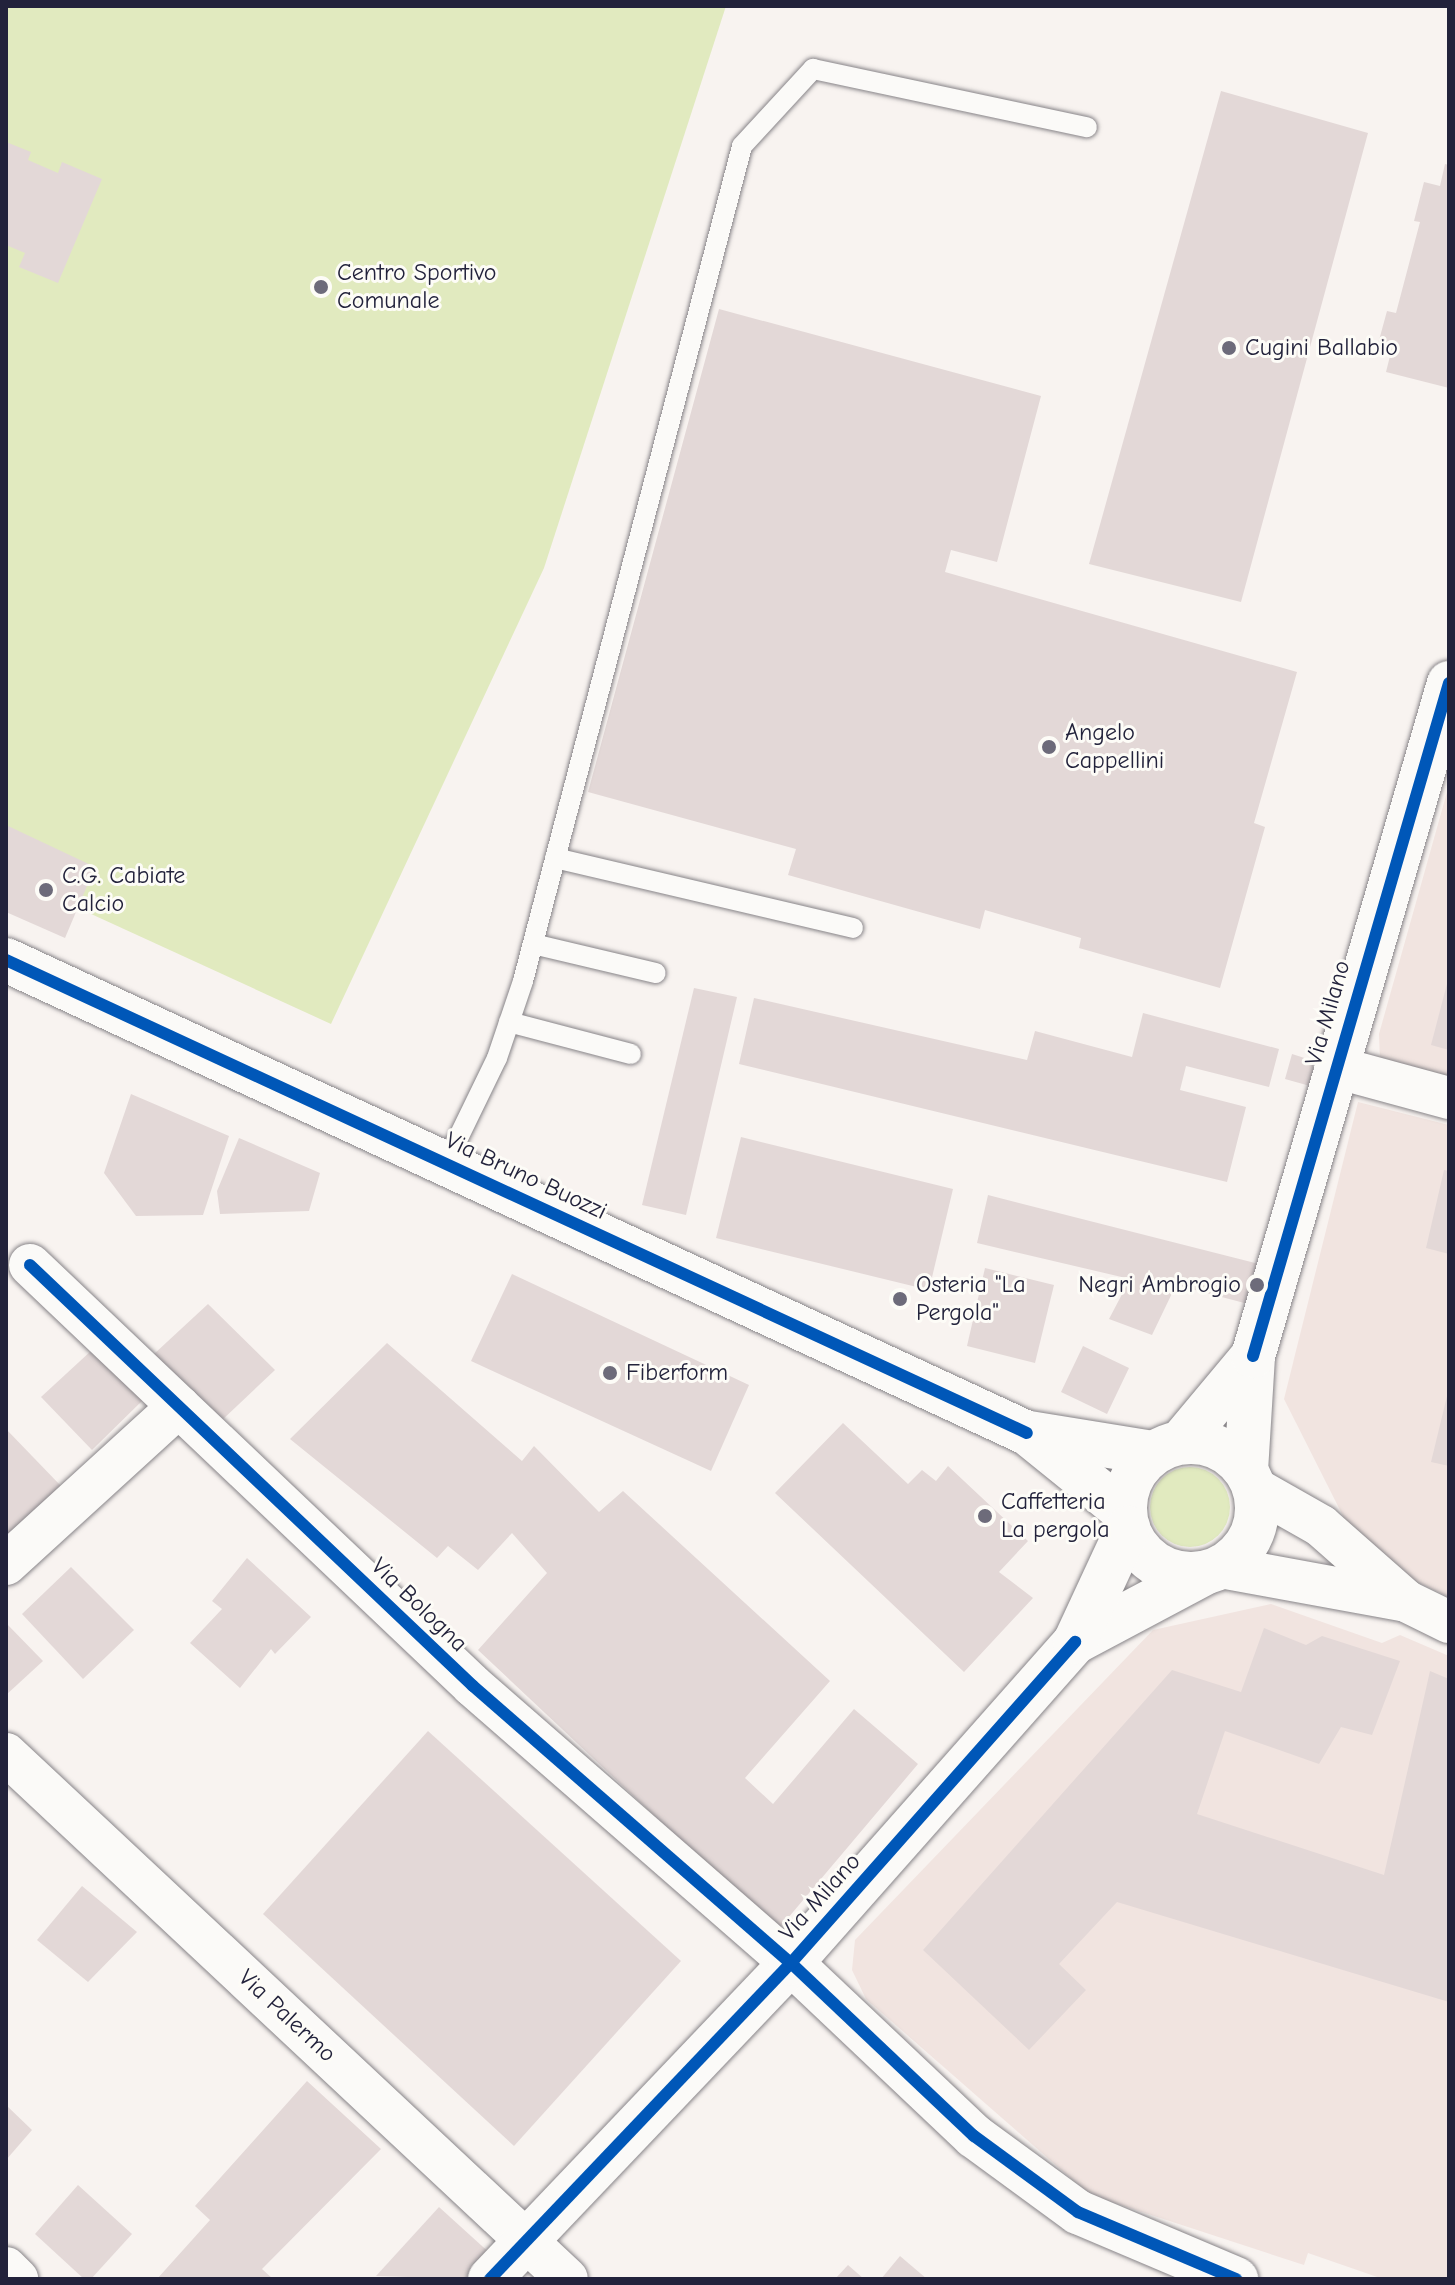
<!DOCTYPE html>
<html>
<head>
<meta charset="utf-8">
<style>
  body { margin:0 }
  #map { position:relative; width:1455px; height:2285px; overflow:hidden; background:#f8f3f0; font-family:"Comic Neue",sans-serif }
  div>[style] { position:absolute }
  .built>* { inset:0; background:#f1e4e0 }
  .green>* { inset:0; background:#e1eabf }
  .round { border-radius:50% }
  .building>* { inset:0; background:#e3d8d7 }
  .roads { filter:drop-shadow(0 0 2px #878488) drop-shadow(0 0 2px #878488) }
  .lane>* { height:20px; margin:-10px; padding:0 10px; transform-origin:10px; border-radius:10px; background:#fbfaf8 }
  .street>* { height:42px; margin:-21px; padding:0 21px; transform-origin:21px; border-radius:21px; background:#fbfaf8 }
  .secondary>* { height:44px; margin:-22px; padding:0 22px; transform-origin:22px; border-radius:22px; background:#fbfaf8 }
  .secondary>.ring { margin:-22px; padding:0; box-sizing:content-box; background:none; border:44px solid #fbfaf8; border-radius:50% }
  .cycleway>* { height:12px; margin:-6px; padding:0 6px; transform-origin:6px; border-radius:6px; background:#0057b8 }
  .dots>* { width:22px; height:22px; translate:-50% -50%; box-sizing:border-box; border:4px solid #fdfcf7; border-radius:50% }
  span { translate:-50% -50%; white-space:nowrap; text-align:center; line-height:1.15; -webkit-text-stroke:6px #fdfcf7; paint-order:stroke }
  .poi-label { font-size:24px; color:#22223b }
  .left { translate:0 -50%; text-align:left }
  .right { translate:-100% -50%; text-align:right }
  .street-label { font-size:24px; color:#22223b }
  .frame { position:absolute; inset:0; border:8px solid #22223b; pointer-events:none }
</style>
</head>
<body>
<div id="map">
  <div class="built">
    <div style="clip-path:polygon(1449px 785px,1449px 1085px,1380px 1061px,1379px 1034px)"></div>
    <div style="clip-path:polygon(1358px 1102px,1449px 1125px,1449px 1597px,1412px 1580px,1347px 1524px,1284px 1399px)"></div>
    <div style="clip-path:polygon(1271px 1604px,1382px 1643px,1400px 1635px,1449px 1656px,1449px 2279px,1383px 2279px,1308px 2253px,1304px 2265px,1090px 2195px,866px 1999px,852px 1970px,855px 1940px,1153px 1630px)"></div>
  </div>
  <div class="green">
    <div style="clip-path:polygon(6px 6px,726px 6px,544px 568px,331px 1024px,6px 875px)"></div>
    <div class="round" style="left:1150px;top:1467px;width:80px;height:80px"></div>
  </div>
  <div class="building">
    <div style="clip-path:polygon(1221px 91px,1368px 133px,1241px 602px,1089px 564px)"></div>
    <div style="clip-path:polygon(6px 142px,31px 152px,28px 160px,58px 173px,62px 162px,102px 179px,58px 283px,19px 267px,25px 253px,6px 245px)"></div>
    <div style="clip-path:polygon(1445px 164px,1449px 165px,1449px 388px,1386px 372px,1392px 348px,1378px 344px,1387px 311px,1396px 313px,1420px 222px,1414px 221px,1424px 182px,1440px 186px)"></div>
    <div style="clip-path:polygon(719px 309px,1041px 396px,997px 562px,951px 550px,945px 572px,1297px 672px,1254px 823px,1265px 827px,1220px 988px,1079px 948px,1081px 938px,985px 910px,980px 929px,788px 875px,796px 849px,588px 792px)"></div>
    <div style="clip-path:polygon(6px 825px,95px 867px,65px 938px,6px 912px)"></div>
    <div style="clip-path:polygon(1448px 980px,1449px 980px,1449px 1050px,1431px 1045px)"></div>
    <div style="clip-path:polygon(694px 988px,737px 997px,686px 1215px,642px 1205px)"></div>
    <div style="clip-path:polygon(754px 998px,1027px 1060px,1035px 1031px,1132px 1057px,1143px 1013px,1279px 1049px,1269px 1087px,1186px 1066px,1180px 1090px,1246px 1107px,1227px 1182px,739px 1064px)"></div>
    <div style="clip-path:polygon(1292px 1054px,1317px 1062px,1310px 1086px,1285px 1079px)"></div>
    <div style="clip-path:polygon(131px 1094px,229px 1136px,203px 1215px,136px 1216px,104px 1173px)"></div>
    <div style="clip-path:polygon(741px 1137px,953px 1189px,929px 1290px,716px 1238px)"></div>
    <div style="clip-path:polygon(239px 1138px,320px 1173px,309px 1211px,220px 1214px,217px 1191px)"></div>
    <div style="clip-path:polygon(1444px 1170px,1449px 1171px,1449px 1254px,1426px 1248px)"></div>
    <div style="clip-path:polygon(988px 1195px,1263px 1265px,1252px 1305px,1176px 1285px,1152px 1335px,1109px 1319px,1130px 1279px,977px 1243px)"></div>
    <div style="clip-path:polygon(985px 1268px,1054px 1285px,1035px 1363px,967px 1346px)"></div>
    <div style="clip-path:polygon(512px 1274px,749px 1385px,711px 1471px,471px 1361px)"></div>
    <div style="clip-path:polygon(208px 1304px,275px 1370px,220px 1422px,154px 1354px)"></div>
    <div style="clip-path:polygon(387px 1343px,522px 1461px,534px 1446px,599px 1512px,623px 1491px,830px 1681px,745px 1778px,773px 1804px,854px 1709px,918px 1764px,777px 1931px,478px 1650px,547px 1573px,512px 1533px,478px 1570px,448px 1546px,437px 1558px,290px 1439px)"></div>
    <div style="clip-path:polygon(1083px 1346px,1129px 1368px,1107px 1414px,1061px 1392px)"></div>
    <div style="clip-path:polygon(92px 1350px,144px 1399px,92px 1450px,41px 1397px)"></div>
    <div style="clip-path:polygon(1448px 1392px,1449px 1392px,1449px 1466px,1431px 1462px)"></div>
    <div style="clip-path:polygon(843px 1423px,908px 1484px,922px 1470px,936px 1481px,948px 1466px,1028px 1541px,999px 1572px,1033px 1598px,964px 1672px,775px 1493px)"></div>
    <div style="clip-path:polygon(6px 1429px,61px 1486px,6px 1540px)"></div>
    <div style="clip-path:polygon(247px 1558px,311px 1617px,275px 1654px,271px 1649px,240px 1688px,190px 1643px,222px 1609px,212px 1601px)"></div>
    <div style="clip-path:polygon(71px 1567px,134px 1630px,83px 1679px,22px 1614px)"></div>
    <div style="clip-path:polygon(6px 1623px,43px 1661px,6px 1695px)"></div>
    <div style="clip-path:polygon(1264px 1628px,1306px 1645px,1322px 1636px,1400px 1661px,1372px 1735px,1341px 1727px,1319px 1764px,1225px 1731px,1197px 1814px,1384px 1875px,1430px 1671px,1449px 1679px,1449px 2002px,1117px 1902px,1059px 1964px,1086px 1990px,1029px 2050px,923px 1950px,1172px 1670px,1241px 1692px)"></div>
    <div style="clip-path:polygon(428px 1731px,681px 1961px,514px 2146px,263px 1914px)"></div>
    <div style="clip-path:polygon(82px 1886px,137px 1932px,88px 1982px,37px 1940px)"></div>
    <div style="clip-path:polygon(307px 2081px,381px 2149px,262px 2269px,273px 2279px,157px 2279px,210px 2220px,195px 2206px)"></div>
    <div style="clip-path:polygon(6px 2105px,32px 2130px,6px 2160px)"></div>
    <div style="clip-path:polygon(78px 2185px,132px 2234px,91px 2279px,84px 2279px,35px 2234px)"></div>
    <div style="clip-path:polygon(439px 2207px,493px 2256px,471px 2279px,376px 2276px)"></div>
    <div style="clip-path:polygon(900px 2256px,927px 2279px,881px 2279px)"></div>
    <div style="clip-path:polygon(848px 2265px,864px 2279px,835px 2279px)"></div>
  </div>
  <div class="roads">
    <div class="lane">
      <div style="left:555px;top:858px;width:306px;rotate:13.2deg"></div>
      <div style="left:533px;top:944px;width:126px;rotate:13.3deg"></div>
      <div style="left:509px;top:1022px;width:126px;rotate:14.7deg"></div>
      <div style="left:446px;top:1163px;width:117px;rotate:-64.1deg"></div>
      <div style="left:497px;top:1058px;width:81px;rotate:-71.3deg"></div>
      <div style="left:523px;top:981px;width:863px;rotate:-75.3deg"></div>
      <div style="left:742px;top:146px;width:105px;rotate:-47.3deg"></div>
      <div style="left:813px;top:69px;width:280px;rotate:12deg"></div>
    </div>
    <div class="street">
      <div style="left:1335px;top:1067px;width:118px;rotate:15.2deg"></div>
      <div style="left:30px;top:1265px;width:611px;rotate:43.54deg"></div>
      <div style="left:473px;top:1686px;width:422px;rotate:41.1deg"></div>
      <div style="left:1256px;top:1489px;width:75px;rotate:29.6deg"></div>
      <div style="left:1321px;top:1526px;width:112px;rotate:41.4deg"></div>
      <div style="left:6px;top:1564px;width:234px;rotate:-42.4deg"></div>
      <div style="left:1221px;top:1567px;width:188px;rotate:10.4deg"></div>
      <div style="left:1406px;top:1601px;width:48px;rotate:26deg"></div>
      <div style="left:6px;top:1754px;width:768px;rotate:43.1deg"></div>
      <div style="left:6px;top:2268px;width:16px;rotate:45deg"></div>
    </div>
    <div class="secondary">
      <div style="left:6px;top:960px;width:1125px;rotate:24.86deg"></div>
      <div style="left:1027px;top:1433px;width:126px;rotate:38.9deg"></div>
      <div style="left:1029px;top:1433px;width:125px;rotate:9.2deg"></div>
      <div class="ring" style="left:1125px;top:1442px;width:88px;height:88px"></div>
      <div style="left:1181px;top:1442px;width:112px;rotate:-50.1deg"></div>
      <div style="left:1246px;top:1471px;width:115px;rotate:-86.5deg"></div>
      <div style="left:1253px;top:1356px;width:701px;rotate:-73.76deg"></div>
      <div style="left:1075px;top:1642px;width:147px;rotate:-28deg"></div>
      <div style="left:791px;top:1963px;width:252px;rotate:43.4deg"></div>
      <div style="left:974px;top:2136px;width:129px;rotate:36.2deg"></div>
      <div style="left:1078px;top:2212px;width:172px;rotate:23deg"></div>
      <div style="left:490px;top:2279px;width:436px;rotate:-46.4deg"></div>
      <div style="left:791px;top:1963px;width:429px;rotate:-48.5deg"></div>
      <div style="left:1075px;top:1642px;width:126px;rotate:-65.1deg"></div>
    </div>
  </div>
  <div class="cycleway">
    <div style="left:6px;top:960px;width:1125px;rotate:24.86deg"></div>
    <div style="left:30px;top:1265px;width:611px;rotate:43.54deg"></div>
    <div style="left:473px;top:1686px;width:422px;rotate:41.1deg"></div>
    <div style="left:791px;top:1963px;width:252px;rotate:43.4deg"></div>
    <div style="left:974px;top:2136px;width:129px;rotate:36.2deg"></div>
    <div style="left:1078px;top:2212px;width:172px;rotate:23deg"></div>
    <div style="left:1253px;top:1356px;width:701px;rotate:-73.76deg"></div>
    <div style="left:490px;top:2279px;width:436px;rotate:-46.4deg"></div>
    <div style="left:791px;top:1963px;width:429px;rotate:-48.5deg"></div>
  </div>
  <div class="dots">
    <div style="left:321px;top:287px;background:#6d6b7a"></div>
    <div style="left:1229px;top:348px;background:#6d6b7a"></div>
    <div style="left:1049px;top:747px;background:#6d6b7a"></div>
    <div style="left:46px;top:890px;background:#6d6b7a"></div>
    <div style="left:1257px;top:1285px;background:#6d6b7a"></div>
    <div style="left:900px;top:1299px;background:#6d6b7a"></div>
    <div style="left:610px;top:1373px;background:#6d6b7a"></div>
    <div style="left:985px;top:1516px;background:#6d6b7a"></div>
  </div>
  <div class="poi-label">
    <span class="left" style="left:337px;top:287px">Centro Sportivo<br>Comunale</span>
    <span class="left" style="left:1245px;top:348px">Cugini Ballabio</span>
    <span class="left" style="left:1065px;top:747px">Angelo<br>Cappellini</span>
    <span class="left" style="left:62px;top:890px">C.G. Cabiate<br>Calcio</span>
    <span class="left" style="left:916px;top:1299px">Osteria "La<br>Pergola"</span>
    <span class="right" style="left:1241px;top:1285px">Negri Ambrogio</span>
    <span class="left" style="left:626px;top:1373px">Fiberform</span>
    <span class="left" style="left:1001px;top:1516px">Caffetteria<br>La pergola</span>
  </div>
  <div class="street-label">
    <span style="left:1328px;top:1013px;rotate:-74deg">Via Milano</span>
    <span style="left:526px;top:1176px;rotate:25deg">Via Bruno Buozzi</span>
    <span style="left:419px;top:1605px;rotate:44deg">Via Bologna</span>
    <span style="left:820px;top:1897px;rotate:-48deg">Via Milano</span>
    <span style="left:287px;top:2016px;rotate:43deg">Via Palermo</span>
  </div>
  <div class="frame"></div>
</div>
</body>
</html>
